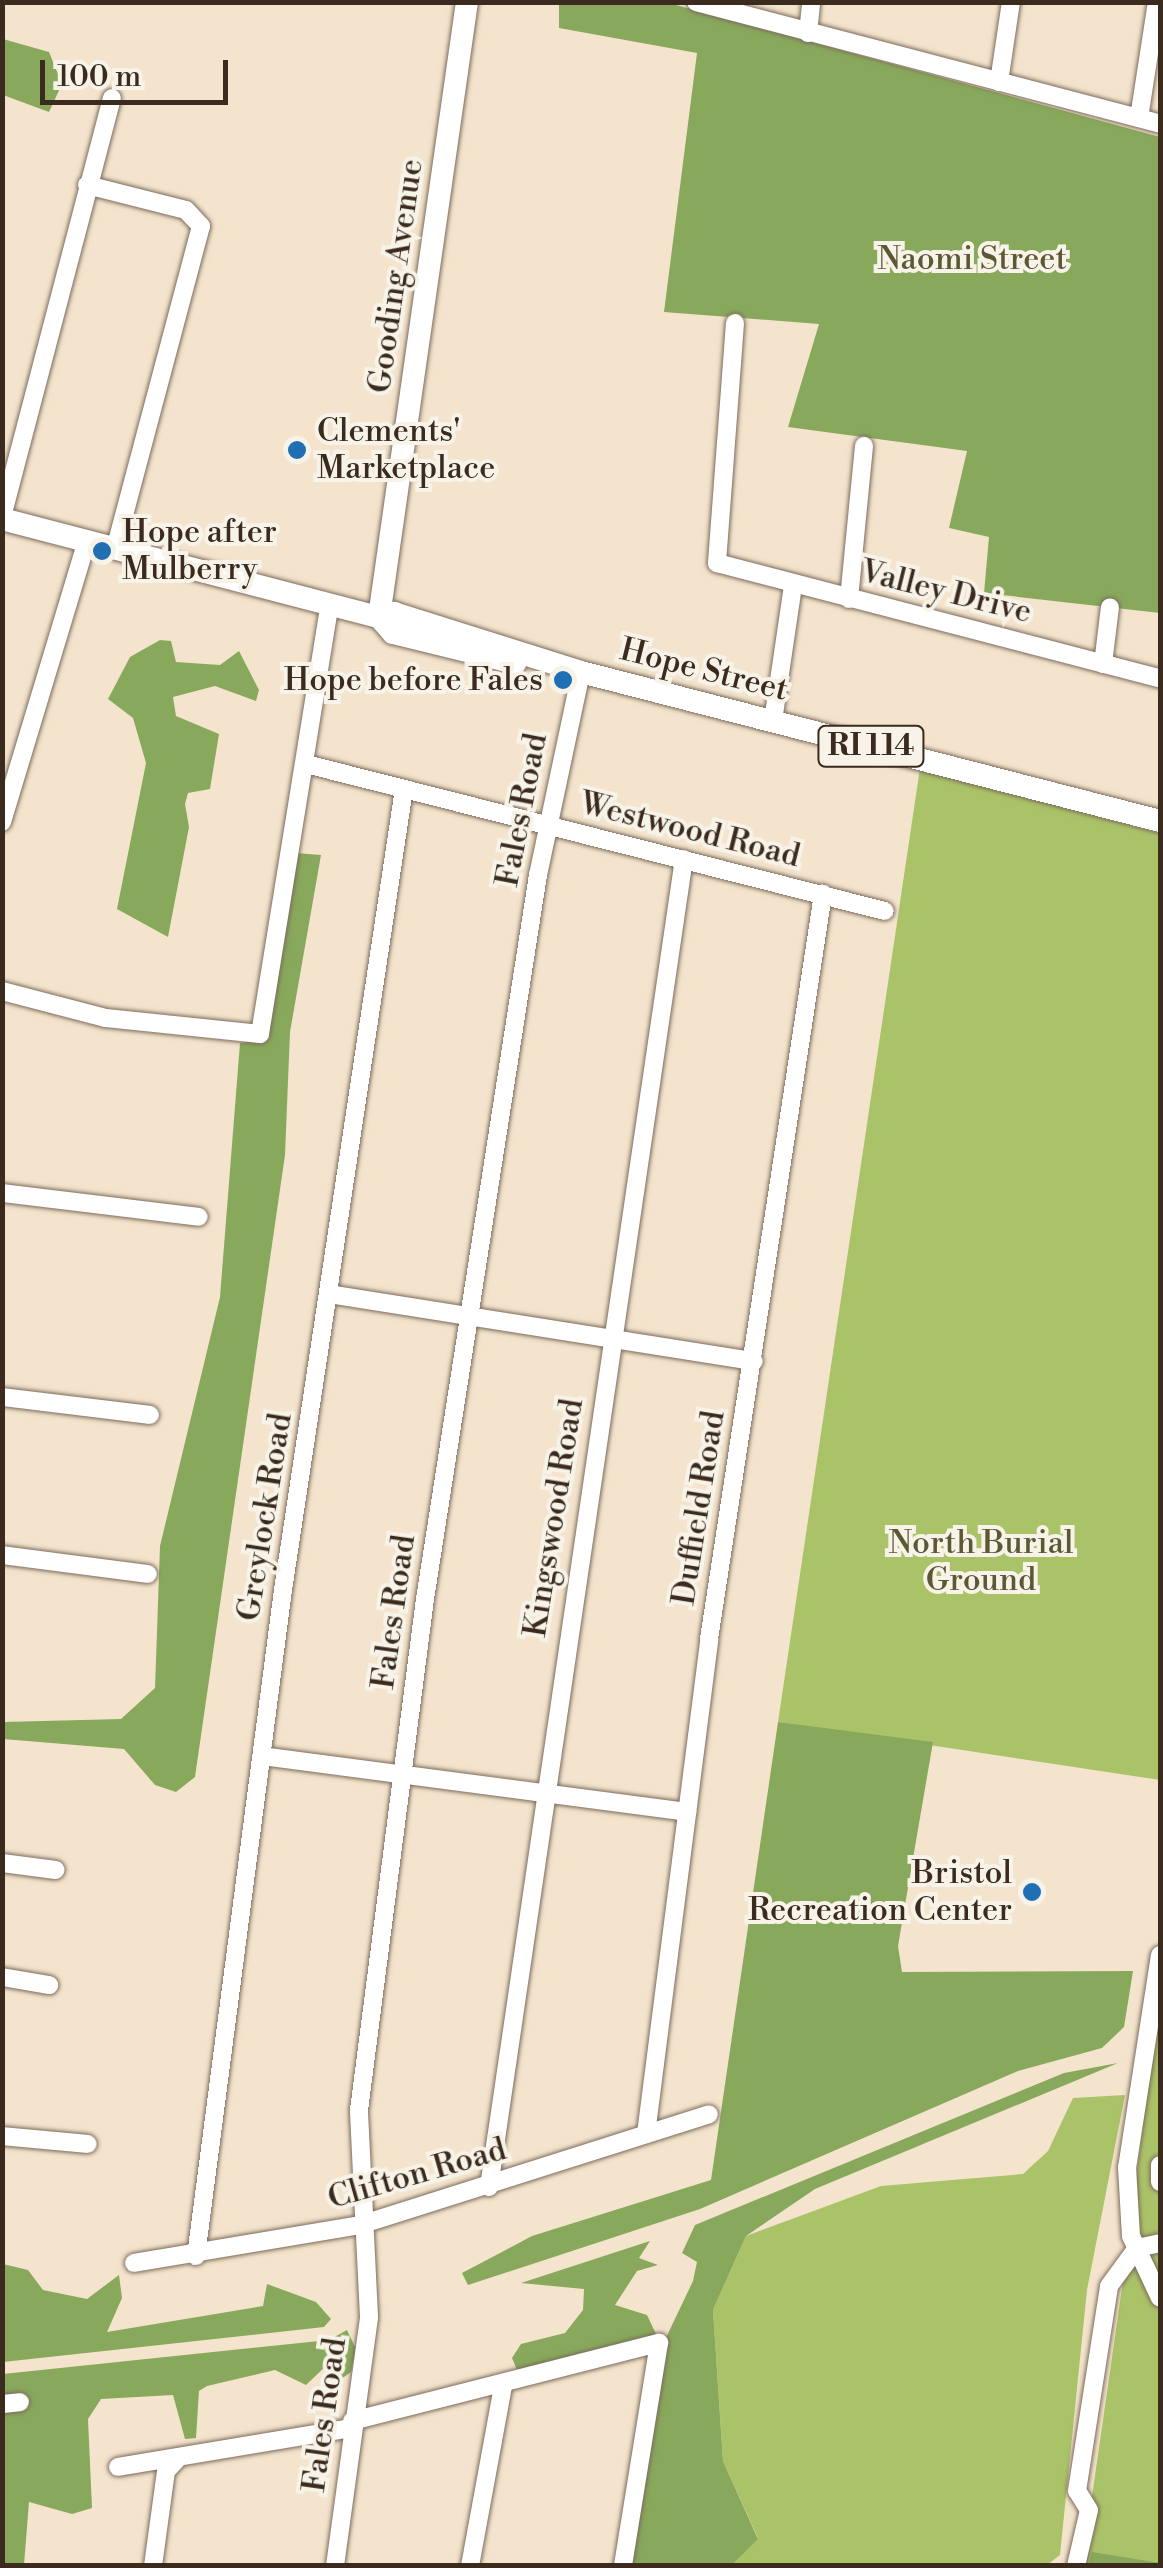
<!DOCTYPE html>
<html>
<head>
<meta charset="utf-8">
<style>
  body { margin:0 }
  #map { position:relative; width:1163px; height:2568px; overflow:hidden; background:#f4e4cd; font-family:"Libre Bodoni",serif }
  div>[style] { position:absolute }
  .green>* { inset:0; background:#abc368 }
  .forest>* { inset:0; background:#88a95c }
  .roads { filter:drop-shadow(0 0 2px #7c6b5b) drop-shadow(0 0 2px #7c6b5b) }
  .minor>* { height:18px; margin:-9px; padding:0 9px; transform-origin:9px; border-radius:9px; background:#fff }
  .major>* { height:22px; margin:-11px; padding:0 11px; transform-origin:11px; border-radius:11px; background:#fff }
  .dots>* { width:28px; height:28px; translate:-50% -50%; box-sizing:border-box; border:5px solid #f7f3e8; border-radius:50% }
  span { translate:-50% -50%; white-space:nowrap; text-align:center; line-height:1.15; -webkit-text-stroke:8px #f7f3e8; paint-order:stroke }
  .shield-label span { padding:2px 8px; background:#f7f3e8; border:2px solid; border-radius:8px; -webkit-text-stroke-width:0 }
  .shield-label { font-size:30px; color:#3b2a1e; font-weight:700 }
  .park-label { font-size:32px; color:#5d5834 }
  .street-label { font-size:32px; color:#3b2a1e }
  .poi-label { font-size:32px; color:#3b2a1e }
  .left { translate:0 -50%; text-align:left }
  .right { translate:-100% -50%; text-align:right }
  .frame { position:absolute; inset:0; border:5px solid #3b2a1e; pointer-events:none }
  .scale { position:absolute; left:40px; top:60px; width:188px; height:45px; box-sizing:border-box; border:5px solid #3b2a1e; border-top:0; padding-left:12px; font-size:30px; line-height:35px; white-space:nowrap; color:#3b2a1e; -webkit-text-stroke:8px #f7f3e8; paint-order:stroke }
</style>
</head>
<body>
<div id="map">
  <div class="green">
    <div style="clip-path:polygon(920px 768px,1160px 833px,1160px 1780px,778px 1722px)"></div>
    <div style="clip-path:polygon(1160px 1990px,1160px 2565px,1082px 2566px,1124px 2274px)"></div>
    <div style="clip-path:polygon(1125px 2095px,1087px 2290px,1060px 2555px,1047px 2565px,732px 2565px,758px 2538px,723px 2461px,713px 2310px,746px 2236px,881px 2186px,1023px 2174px,1048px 2151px,1073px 2098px)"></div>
  </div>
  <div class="forest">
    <div style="clip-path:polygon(559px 3px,669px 3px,1160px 137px,1160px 613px,984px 593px,989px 537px,949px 528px,967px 451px,788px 427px,819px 324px,664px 312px,697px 53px,559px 28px)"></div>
    <div style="clip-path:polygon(3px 39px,49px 52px,62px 84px,49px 112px,3px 95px)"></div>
    <div style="clip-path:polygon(160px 640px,171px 641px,176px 662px,220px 665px,239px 651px,259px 690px,256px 701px,215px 686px,173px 697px,176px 716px,219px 734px,210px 789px,188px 793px,185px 804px,189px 827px,168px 937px,117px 909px,146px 763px,133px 718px,108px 699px,130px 657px)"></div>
    <div style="clip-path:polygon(296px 853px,321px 855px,290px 1032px,285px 1155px,195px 1777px,176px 1792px,155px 1785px,124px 1749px,3px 1739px,3px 1722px,121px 1719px,155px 1688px,160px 1546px,220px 1297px,240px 1043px,266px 1040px)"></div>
    <div style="clip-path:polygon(778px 1722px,933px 1742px,898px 1946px,902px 1972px,1133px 1971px,1124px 2027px,1102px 2048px,1018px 2071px,700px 2209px,468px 2285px,462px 2273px,532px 2236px,711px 2180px)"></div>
    <div style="clip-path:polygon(1118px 2063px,815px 2189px,746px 2236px,713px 2310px,723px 2461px,758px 2539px,732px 2565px,630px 2566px,663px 2344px,693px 2281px,697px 2262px,682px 2253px,695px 2225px,1064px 2073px)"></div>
    <div style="clip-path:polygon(650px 2241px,639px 2258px,658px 2265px,637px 2271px,615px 2305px,647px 2315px,657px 2336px,517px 2370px,512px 2358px,521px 2344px,565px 2333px,583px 2310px,584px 2289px,521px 2283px)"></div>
    <div style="clip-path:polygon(3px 2264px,28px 2270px,43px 2290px,87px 2299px,119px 2275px,122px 2298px,107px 2332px,263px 2306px,267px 2284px,316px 2302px,331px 2319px,324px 2327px,3px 2362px)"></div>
    <div style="clip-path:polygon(347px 2330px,356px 2349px,351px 2372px,341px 2379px,330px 2362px,306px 2385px,275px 2370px,207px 2386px,199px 2391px,196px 2438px,185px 2439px,173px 2395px,101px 2399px,88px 2419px,92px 2508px,72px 2514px,29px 2502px,24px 2565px,3px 2566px,3px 2374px,329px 2340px)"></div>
    <div style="clip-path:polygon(1092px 2552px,1160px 2563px,1160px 2565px,1089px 2565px)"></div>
  </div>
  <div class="roads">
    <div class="minor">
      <div style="left:696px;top:2px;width:480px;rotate:14.7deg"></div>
      <div style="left:808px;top:33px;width:31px;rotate:-84deg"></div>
      <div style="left:999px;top:82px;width:81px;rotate:-81.5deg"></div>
      <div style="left:1139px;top:118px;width:117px;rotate:-81.2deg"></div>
      <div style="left:87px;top:185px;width:102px;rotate:14.2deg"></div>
      <div style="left:186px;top:210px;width:22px;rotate:47deg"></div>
      <div style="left:201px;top:226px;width:334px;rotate:104.9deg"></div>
      <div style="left:735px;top:323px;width:241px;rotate:94.3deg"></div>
      <div style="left:717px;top:563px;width:458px;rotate:14.6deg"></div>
      <div style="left:2px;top:517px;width:433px;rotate:-75.3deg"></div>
      <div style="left:849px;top:599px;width:154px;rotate:-84.4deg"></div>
      <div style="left:1103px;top:664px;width:57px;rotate:-83deg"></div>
      <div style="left:773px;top:721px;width:137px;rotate:-81.6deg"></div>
      <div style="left:306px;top:764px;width:597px;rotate:14.25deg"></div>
      <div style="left:2px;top:822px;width:294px;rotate:-73.2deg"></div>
      <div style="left:2px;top:991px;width:107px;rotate:14.6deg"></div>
      <div style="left:106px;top:1018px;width:155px;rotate:5.9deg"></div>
      <div style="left:260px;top:1034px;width:436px;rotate:-80.8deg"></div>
      <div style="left:2px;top:1193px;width:198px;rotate:6.9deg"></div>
      <div style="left:329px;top:1294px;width:430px;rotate:9deg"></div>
      <div style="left:2px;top:1397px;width:149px;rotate:6.9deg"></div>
      <div style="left:2px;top:1555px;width:147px;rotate:7.4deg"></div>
      <div style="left:262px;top:1756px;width:429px;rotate:7.5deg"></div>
      <div style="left:2px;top:1863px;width:54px;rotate:7.4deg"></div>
      <div style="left:1160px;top:1955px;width:215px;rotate:98.8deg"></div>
      <div style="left:1127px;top:2167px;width:69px;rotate:86.7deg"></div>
      <div style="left:1131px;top:2236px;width:68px;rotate:64.9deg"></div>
      <div style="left:2px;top:1977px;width:48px;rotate:9.7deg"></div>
      <div style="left:646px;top:2134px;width:499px;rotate:-82.7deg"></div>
      <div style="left:709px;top:1639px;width:754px;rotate:-81.3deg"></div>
      <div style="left:2px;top:2136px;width:86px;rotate:5.3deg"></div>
      <div style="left:1160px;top:2165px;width:17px;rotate:90deg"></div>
      <div style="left:489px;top:2187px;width:1342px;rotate:-81.65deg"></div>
      <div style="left:196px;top:2256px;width:672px;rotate:-82.56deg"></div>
      <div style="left:283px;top:1590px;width:810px;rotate:-81.41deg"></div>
      <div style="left:134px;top:2263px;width:229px;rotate:-9.5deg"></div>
      <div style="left:360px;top:2225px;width:366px;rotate:-17.6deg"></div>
      <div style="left:2px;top:2404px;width:18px;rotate:-6deg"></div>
      <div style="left:352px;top:2421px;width:317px;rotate:-14.3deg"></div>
      <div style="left:659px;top:2343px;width:226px;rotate:99.2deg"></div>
      <div style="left:118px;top:2467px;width:236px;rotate:-9.5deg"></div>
      <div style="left:153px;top:2566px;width:96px;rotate:-82.2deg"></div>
      <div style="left:166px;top:2471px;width:16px;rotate:-47deg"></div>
      <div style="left:335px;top:2566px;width:251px;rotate:-82.2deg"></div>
      <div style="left:369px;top:2317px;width:207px;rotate:-92.8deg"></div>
      <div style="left:359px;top:2110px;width:515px;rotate:-82.64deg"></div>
      <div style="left:425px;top:1599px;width:733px;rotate:-81.13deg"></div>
      <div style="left:538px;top:875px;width:208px;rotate:-78deg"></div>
      <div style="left:470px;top:2566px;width:183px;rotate:-79.6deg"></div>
      <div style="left:1076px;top:2566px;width:57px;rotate:-76.9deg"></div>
      <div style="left:1089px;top:2510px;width:22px;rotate:-122deg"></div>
      <div style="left:1077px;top:2491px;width:207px;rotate:-81.1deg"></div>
      <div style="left:1109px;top:2286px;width:47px;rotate:-53.6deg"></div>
      <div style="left:1137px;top:2248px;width:24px;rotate:-12deg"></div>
    </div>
    <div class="major">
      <div style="left:2px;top:519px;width:390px;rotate:14.6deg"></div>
      <div style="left:379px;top:617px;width:16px;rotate:-15deg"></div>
      <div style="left:394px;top:613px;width:196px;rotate:17.5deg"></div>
      <div style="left:581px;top:672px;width:598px;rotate:14.43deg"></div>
      <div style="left:379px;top:617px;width:621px;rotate:-81.86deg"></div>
      <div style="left:379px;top:617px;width:21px;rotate:49deg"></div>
      <div style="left:393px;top:633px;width:126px;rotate:13.8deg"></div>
    </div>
  </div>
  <div class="dots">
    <div style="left:297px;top:450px;background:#1f6fb2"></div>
    <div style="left:102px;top:551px;background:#1f6fb2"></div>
    <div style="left:563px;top:680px;background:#1f6fb2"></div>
    <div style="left:1032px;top:1892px;background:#1f6fb2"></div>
  </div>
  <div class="shield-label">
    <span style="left:871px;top:746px">RI 114</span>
  </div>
  <div class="park-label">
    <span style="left:972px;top:259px">Naomi Street</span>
    <span style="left:981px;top:1562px">North Burial<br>Ground</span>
  </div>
  <div class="street-label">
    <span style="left:396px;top:276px;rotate:-82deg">Gooding Avenue</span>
    <span style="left:946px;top:592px;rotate:14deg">Valley Drive</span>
    <span style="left:704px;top:670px;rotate:14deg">Hope Street</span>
    <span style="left:522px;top:810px;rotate:-79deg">Fales Road</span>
    <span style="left:690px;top:830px;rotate:14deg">Westwood Road</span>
    <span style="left:699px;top:1508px;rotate:-81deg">Duffield Road</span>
    <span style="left:265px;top:1517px;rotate:-81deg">Greylock Road</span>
    <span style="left:554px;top:1518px;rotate:-81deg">Kingswood Road</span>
    <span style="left:394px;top:1612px;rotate:-82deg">Fales Road</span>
    <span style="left:417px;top:2174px;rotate:-16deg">Clifton Road</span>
    <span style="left:325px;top:2415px;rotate:-82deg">Fales Road</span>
  </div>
  <div class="poi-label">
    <span class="left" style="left:317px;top:450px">Clements'<br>Marketplace</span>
    <span class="left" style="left:122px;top:551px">Hope after<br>Mulberry</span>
    <span class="right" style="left:543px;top:680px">Hope before Fales</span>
    <span class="right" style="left:1012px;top:1892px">Bristol<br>Recreation Center</span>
  </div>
  <div class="frame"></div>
  <div class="scale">100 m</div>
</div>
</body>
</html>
